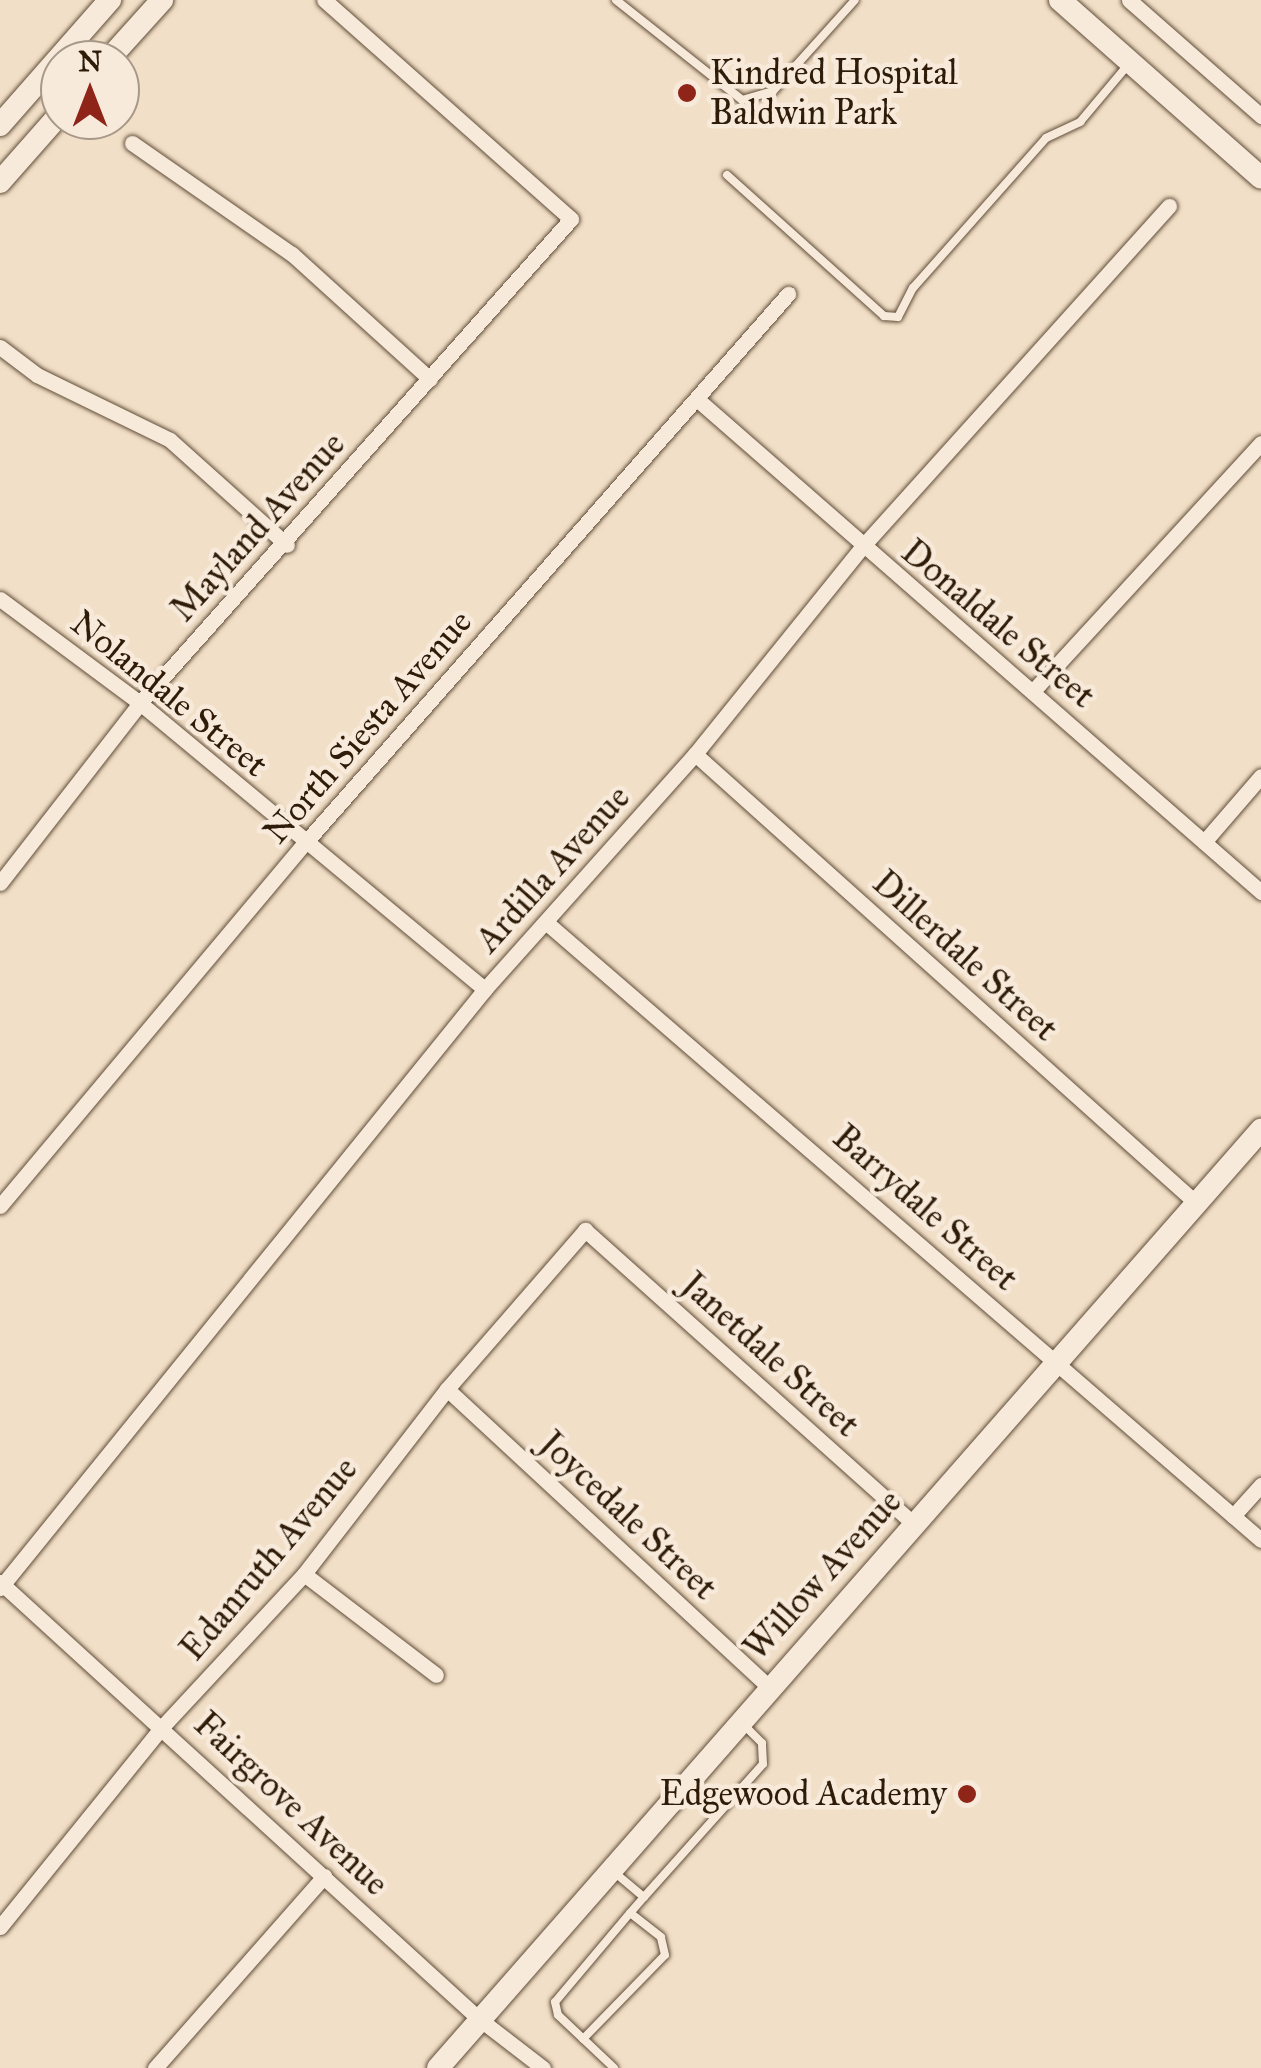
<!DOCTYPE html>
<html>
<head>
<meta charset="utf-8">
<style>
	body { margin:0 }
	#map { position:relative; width:1261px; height:2068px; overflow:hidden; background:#f2dfc7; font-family:"IM FELL Great Primer",serif }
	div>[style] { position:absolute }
	.roads { filter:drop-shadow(0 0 2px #604d38) drop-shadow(0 0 2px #604d38) }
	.lane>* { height:8px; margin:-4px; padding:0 4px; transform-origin:4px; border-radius:4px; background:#f7eadb }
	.street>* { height:15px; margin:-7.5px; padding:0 7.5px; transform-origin:7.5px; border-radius:7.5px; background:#f7eadb }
	.secondary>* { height:22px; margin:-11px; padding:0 11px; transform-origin:11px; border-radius:11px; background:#f7eadb }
	.dots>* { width:28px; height:28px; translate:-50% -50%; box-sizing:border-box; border:5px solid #f7eadb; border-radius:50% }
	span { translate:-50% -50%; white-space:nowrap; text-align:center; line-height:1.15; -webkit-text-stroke:9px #f7eadb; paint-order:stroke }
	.poi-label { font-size:35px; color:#2f1c08 }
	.left { translate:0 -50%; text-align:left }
	.right { translate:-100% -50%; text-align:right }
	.street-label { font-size:35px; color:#2f1c08 }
	.north { position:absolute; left:40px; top:40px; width:100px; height:100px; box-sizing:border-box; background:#f7eadb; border:2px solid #a79887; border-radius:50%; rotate:0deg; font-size:28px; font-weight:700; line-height:40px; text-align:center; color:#2f1c08 }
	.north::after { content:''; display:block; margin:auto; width:35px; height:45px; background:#8f2418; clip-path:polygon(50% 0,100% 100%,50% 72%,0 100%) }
</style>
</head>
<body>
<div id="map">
	<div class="roads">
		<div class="lane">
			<i style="left:616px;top:0;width:161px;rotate:38.4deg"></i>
			<i style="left:742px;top:100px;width:32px;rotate:-16deg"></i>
			<i style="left:773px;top:91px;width:122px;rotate:-48deg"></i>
			<i style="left:727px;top:175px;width:211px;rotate:41.9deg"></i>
			<i style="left:884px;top:316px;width:14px;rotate:4deg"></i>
			<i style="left:898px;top:317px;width:33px;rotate:-63deg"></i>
			<i style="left:913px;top:288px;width:200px;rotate:-48.4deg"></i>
			<i style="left:1046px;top:138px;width:38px;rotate:-25deg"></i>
			<i style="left:1080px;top:122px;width:73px;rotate:-50deg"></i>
			<i style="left:614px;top:1872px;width:39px;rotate:40deg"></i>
			<i style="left:644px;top:1897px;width:21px;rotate:131deg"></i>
			<i style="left:644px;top:1897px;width:178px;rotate:-48.2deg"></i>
			<i style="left:763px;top:1764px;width:21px;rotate:-93deg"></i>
			<i style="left:762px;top:1743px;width:25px;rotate:-135deg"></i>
			<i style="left:583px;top:2039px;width:117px;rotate:-45.7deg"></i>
			<i style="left:665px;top:1955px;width:18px;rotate:-103deg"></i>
			<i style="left:661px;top:1937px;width:39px;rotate:-142deg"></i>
			<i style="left:630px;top:1913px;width:116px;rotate:130.1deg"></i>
			<i style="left:555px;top:2002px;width:13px;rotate:77deg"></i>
			<i style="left:558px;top:2015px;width:77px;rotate:43.4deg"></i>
		</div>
		<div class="street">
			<i style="left:1129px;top:0;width:176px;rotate:41.3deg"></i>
			<i style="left:132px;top:143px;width:195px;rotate:34.8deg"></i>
			<i style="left:292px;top:254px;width:186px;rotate:42.2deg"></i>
			<i style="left:0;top:347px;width:46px;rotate:37.1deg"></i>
			<i style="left:37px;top:375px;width:148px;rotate:26deg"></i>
			<i style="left:170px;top:440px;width:157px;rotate:41.9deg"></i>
			<i style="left:698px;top:400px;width:748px;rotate:41.15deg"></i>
			<i style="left:0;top:599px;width:174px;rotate:36.6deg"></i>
			<i style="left:140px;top:703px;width:448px;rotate:39.7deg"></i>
			<i style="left:1033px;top:691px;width:337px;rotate:-47.4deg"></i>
			<i style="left:695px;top:754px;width:671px;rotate:41.86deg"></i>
			<i style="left:1204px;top:842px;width:87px;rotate:-49.2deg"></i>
			<i style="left:0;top:883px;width:228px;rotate:-52.1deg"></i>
			<i style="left:140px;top:703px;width:648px;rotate:-48.32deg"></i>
			<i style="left:571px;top:219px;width:330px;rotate:-138.4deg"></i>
			<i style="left:548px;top:924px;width:942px;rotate:40.83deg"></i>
			<i style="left:0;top:1206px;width:473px;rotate:-50deg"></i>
			<i style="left:304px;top:844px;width:733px;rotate:-48.65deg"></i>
			<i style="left:447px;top:1389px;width:439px;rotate:42.8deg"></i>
			<i style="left:1233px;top:1516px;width:42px;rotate:-47.9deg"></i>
			<i style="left:304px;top:1574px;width:166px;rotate:37.4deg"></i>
			<i style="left:0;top:1582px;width:647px;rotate:42.37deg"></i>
			<i style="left:478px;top:2018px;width:82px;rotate:37.6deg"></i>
			<i style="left:0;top:1588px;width:771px;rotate:-51deg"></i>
			<i style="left:485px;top:989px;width:315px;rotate:-48.2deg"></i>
			<i style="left:695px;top:754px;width:266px;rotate:-51.1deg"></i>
			<i style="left:862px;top:547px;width:459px;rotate:-48deg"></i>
			<i style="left:0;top:1927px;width:257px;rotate:-51deg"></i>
			<i style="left:162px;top:1727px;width:209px;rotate:-47.1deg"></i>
			<i style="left:304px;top:1574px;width:234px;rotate:-52.3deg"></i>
			<i style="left:447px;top:1389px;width:211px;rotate:-49deg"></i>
			<i style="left:585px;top:1230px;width:443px;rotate:41.8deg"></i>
			<i style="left:155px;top:2068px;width:256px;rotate:-48.6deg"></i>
		</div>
		<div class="secondary">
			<i style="left:1060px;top:0;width:268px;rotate:41.5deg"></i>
			<i style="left:108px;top:60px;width:81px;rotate:-48deg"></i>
			<i style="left:0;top:125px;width:167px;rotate:-48.7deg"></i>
			<i style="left:0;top:182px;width:91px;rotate:-48.6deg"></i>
			<i style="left:438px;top:2068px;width:1248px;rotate:-48.74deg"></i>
		</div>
	</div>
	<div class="dots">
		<i style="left:687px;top:93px;background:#8f2418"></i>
		<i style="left:967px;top:1794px;background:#8f2418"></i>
	</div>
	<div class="poi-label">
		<span class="left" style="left:710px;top:93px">Kindred Hospital<br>Baldwin Park</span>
		<span class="right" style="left:947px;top:1794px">Edgewood Academy</span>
	</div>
	<div class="street-label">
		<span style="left:258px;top:527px;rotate:-48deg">Mayland Avenue</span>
		<span style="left:998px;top:624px;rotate:40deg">Donaldale Street</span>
		<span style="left:169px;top:694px;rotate:39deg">Nolandale Street</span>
		<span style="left:368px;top:727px;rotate:-49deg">North Siesta Avenue</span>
		<span style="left:553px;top:869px;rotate:-48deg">Ardilla Avenue</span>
		<span style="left:965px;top:956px;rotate:42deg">Dillerdale Street</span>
		<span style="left:925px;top:1208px;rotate:41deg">Barrydale Street</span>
		<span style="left:770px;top:1355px;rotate:42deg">Janetdale Street</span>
		<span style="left:628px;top:1516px;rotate:43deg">Joycedale Street</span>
		<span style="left:269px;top:1559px;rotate:-50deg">Edanruth Avenue</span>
		<span style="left:823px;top:1575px;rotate:-48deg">Willow Avenue</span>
		<span style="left:291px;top:1804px;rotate:43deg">Fairgrove Avenue</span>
	</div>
	<div class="north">N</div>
</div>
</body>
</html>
